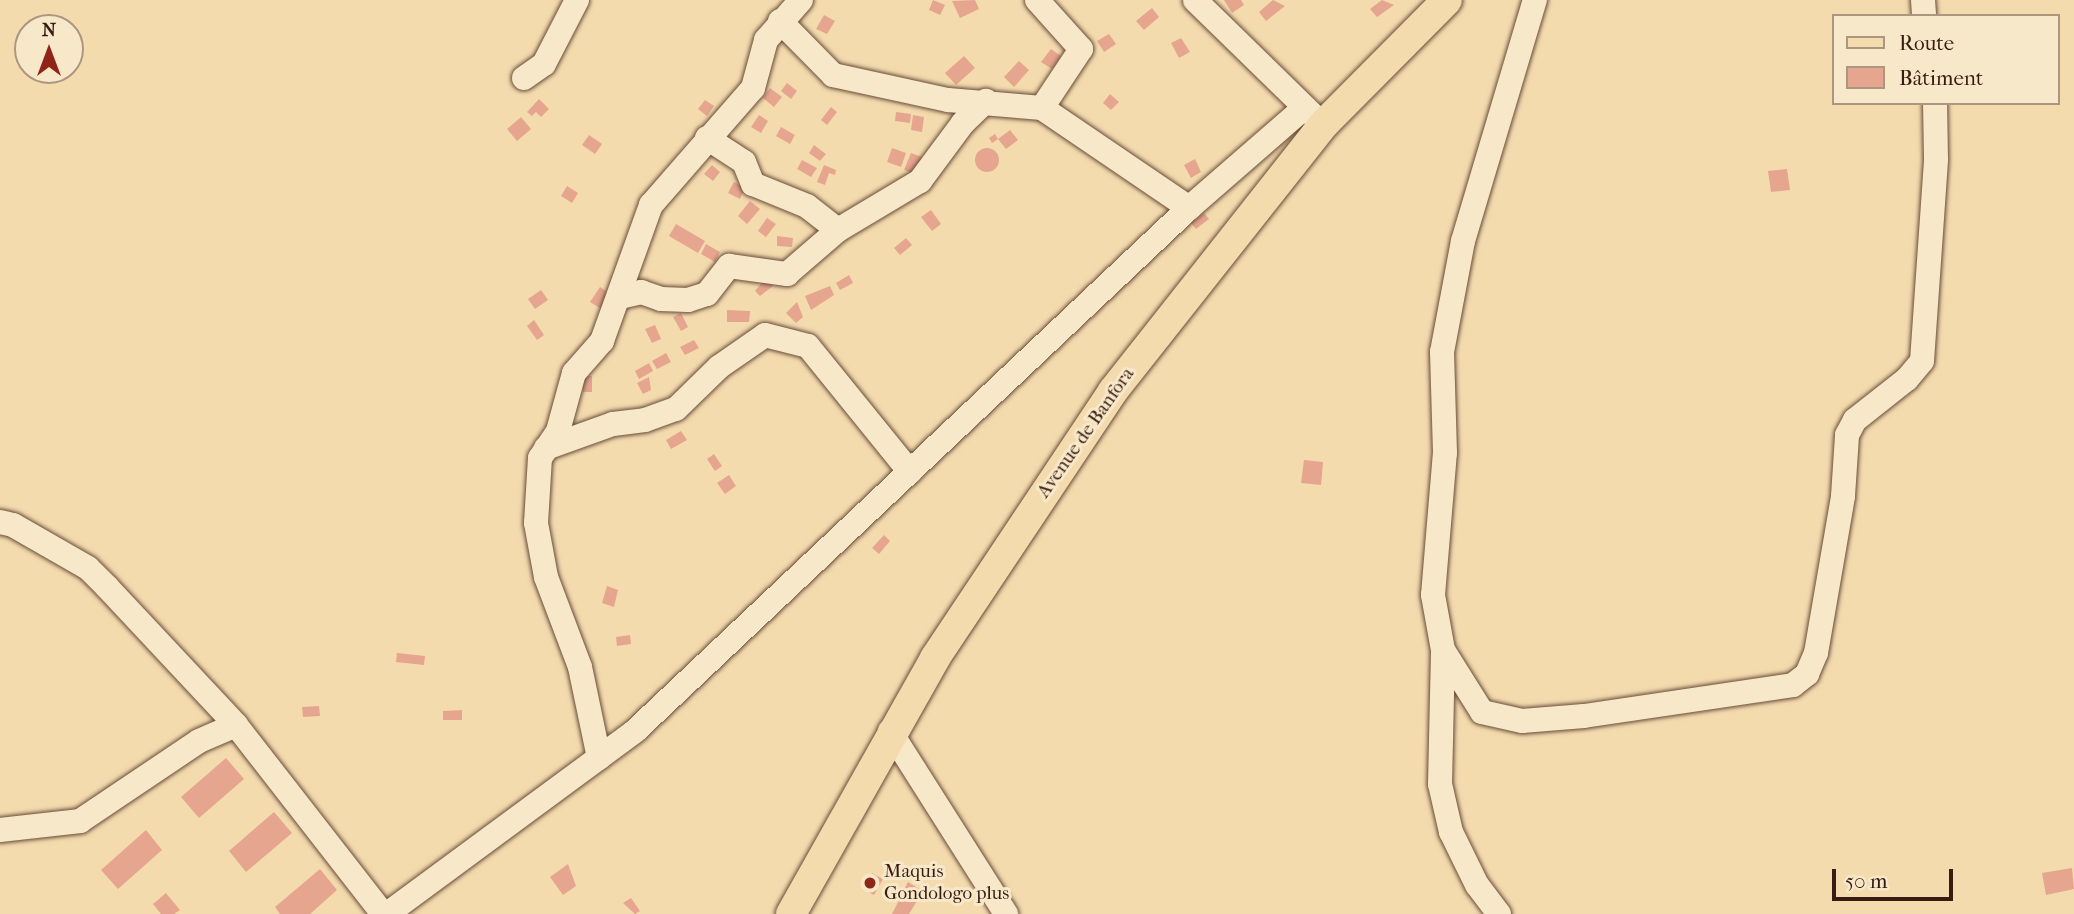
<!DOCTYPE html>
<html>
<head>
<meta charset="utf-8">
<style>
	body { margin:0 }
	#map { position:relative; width:2074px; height:914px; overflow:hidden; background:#f4dbae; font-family:"IM FELL French Canon",serif }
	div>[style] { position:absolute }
	.building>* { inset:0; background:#e6a58e }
	.round { border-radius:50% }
	.roads { filter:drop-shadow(0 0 2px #684c38) drop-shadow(0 0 2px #684c38) }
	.minor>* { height:24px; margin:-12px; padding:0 12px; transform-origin:12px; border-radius:12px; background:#f8e8ca }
	.major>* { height:30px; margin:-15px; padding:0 15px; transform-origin:15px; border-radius:15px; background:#f4dbae }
	.dots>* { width:19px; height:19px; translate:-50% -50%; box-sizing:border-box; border:4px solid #f8e8ca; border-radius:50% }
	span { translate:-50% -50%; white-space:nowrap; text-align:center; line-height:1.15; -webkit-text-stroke:6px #f8e8ca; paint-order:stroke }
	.street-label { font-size:19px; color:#391c11 }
	.poi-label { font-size:19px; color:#391c11 }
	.left { translate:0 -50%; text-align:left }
	.legend { position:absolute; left:1832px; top:14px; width:228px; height:91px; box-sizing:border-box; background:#f8e8ca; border:2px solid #ac9680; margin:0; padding:9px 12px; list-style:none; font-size:21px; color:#391c11 }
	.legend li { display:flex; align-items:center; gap:14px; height:35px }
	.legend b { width:35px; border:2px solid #ac9680 }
	.north { position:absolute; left:14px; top:14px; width:70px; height:70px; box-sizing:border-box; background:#f8e8ca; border:2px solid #ac9680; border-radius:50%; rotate:0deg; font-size:19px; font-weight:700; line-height:28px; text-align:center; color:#391c11 }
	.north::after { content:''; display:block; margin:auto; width:24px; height:32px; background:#8f2418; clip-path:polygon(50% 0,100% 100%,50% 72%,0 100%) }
	.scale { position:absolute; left:1832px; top:869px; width:121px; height:32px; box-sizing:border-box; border:4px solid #391c11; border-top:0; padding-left:9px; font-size:21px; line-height:24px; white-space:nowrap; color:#391c11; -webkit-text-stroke:5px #f8e8ca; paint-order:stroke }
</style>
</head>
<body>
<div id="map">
	<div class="building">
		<i style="clip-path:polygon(933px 0,945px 5px,940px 15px,929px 10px)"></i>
		<i style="clip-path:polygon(975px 0,979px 9px,960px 18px,952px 1px)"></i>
		<i style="clip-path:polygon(1224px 0,1241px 0,1244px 5px,1232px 13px)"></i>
		<i style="clip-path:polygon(1273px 0,1285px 6px,1266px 21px,1259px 12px)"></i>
		<i style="clip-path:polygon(1382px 0,1394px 5px,1377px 17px,1370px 9px)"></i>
		<i style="clip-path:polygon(1152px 8px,1159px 17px,1144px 30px,1136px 21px)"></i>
		<i style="clip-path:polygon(824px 15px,835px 21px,827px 34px,816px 29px)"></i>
		<i style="clip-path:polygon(1109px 34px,1116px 44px,1104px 52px,1097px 41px)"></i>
		<i style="clip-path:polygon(1181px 38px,1190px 52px,1179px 58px,1171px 43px)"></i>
		<i style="clip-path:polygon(1051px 49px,1061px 56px,1052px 69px,1041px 62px)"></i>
		<i style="clip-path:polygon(964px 56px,975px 68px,956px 85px,945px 73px)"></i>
		<i style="clip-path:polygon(1019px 61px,1029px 70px,1014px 87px,1004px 77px)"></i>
		<i style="clip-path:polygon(787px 83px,797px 91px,791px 99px,781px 91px)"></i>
		<i style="clip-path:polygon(770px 88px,782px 97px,774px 107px,763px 98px)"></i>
		<i style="clip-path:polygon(1110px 94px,1119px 102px,1111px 110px,1103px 103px)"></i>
		<i style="clip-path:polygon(539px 99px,549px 109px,541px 117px,536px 112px,532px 116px,527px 112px)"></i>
		<i style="clip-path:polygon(705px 100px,714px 106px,707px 116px,698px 109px)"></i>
		<i style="clip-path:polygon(831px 107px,837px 112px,827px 125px,821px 120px)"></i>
		<i style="clip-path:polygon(896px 112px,911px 114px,910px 123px,895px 121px)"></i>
		<i style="clip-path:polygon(759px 115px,768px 121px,761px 133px,751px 127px)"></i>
		<i style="clip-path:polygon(913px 115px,924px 117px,922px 132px,911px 130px)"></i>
		<i style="clip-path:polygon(521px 117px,531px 129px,517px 141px,507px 129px)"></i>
		<i style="clip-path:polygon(781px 127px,795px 135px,790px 144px,776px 136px)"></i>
		<i style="clip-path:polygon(1010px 130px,1018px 140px,1006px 149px,998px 139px,992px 143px,989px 138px,995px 134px,998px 139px)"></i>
		<i style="clip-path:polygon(589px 135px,602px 144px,595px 154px,582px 145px)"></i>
		<i style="clip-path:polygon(814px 145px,826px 154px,820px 161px,809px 153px)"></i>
		<i class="round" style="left:975px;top:148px;width:24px;height:24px"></i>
		<i style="clip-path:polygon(892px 148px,906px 153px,901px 167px,887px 162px)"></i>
		<i style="clip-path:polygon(911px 153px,927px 159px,920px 176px,904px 170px)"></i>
		<i style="clip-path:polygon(1195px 159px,1201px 172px,1191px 178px,1184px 165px)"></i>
		<i style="clip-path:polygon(802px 160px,817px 168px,811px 177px,797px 169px)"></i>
		<i style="clip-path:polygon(712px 165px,720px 172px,713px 181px,704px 174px)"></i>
		<i style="clip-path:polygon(824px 165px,836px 170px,835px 175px,829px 173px,825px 185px,817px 182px)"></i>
		<i style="clip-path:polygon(1787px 169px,1790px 190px,1771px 192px,1768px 171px)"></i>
		<i style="clip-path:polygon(734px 182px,745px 188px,740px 199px,728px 193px)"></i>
		<i style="clip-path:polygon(567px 186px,578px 193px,572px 203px,561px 196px)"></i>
		<i style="clip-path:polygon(750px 201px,760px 209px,747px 224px,738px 216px)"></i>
		<i style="clip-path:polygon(931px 210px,941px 224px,932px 231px,921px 217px)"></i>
		<i style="clip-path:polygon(1204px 213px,1209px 219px,1196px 229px,1191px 223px)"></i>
		<i style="clip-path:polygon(767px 218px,776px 224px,766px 237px,758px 231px)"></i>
		<i style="clip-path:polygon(676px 224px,705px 241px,698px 253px,669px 236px)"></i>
		<i style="clip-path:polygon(777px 236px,793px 238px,792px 247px,777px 246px)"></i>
		<i style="clip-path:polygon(906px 238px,912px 245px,900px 255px,894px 248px)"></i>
		<i style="clip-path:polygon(706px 244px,720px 252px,715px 262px,701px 254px)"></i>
		<i style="clip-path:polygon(849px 275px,853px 283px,840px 290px,836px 283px)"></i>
		<i style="clip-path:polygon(765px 279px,773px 286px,760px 296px,755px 291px)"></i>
		<i style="clip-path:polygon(830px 286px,834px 295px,811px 310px,805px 296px)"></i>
		<i style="clip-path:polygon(600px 287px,612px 295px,603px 310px,590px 302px)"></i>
		<i style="clip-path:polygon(541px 290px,548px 300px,535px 309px,528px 299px)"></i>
		<i style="clip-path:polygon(797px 302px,803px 317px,796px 323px,786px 313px)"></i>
		<i style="clip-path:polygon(727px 310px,750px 311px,749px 322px,727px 322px)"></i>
		<i style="clip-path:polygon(681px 313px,688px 327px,681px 331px,673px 317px)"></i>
		<i style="clip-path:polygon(534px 320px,544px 335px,537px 340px,527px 326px)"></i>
		<i style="clip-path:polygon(655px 325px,661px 339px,652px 343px,645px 329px)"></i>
		<i style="clip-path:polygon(694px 340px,699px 348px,685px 355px,680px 347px)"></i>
		<i style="clip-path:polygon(666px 353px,671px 362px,657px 369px,652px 361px)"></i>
		<i style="clip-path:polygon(649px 363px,653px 371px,639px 379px,635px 371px)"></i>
		<i style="clip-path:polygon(583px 376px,592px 376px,592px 392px,583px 392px)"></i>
		<i style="clip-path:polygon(649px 377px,651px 390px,643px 394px,637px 383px)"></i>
		<i style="clip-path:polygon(681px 431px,687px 440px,671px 449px,666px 440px)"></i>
		<i style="clip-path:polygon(714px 454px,722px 466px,715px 471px,707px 459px)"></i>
		<i style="clip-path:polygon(1304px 460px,1323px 462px,1321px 485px,1301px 483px)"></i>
		<i style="clip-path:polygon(729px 475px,736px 486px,725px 494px,717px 483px)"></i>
		<i style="clip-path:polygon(884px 535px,890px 541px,879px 554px,872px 548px)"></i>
		<i style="clip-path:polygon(607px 586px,618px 590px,614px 607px,602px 603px)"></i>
		<i style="clip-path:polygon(630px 635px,631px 644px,617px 646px,616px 637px)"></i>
		<i style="clip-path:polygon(397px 653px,425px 656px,424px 665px,396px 662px)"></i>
		<i style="clip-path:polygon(319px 706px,320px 716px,303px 717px,302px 707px)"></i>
		<i style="clip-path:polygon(462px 710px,462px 720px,443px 720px,443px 711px)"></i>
		<i style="clip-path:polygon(226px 758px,244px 779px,199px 818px,181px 797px)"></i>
		<i style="clip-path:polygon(274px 812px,292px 833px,246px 872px,229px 851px)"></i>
		<i style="clip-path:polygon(146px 830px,162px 850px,118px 889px,101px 870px)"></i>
		<i style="clip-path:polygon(568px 864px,576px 886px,563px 895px,550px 877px)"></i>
		<i style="clip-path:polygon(2072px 868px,2074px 889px,2046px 895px,2042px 873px)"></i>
		<i style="clip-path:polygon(320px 869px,337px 890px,310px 914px,280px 914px,275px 907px)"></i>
		<i style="clip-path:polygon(872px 873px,883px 879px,874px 895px,863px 889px)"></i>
		<i style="clip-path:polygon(908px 882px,923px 891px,909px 914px,892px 914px)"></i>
		<i style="clip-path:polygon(166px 893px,180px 910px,174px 914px,161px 914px,153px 904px)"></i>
		<i style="clip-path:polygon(631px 898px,640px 911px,635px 914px,623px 903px)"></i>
	</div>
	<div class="roads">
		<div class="minor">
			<i style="left:1037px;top:0;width:66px;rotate:48.1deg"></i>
			<i style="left:1081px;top:49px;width:71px;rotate:123.5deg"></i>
			<i style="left:1195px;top:0;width:168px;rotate:44.3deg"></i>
			<i style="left:1923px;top:0;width:16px;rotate:86deg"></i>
			<i style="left:780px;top:21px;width:76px;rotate:45.5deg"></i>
			<i style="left:833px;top:75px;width:118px;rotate:12.3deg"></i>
			<i style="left:948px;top:100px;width:94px;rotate:4.9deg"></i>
			<i style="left:1042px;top:108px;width:178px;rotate:34.2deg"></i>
			<i style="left:524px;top:78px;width:24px;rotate:-35deg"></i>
			<i style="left:544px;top:64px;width:72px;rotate:-62.7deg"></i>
			<i style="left:707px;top:138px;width:44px;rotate:33deg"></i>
			<i style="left:744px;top:162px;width:24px;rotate:68deg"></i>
			<i style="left:753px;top:184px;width:58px;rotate:22.2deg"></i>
			<i style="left:807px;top:206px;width:39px;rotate:38deg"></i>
			<i style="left:838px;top:230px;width:96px;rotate:-30.9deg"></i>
			<i style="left:920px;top:181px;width:72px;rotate:-53.4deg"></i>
			<i style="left:963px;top:123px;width:32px;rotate:-44deg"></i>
			<i style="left:620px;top:297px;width:22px;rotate:-13deg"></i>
			<i style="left:641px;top:292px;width:21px;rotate:19deg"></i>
			<i style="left:661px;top:299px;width:27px;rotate:2deg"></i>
			<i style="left:688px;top:300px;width:20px;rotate:-18deg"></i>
			<i style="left:707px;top:294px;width:36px;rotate:-52deg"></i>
			<i style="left:729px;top:266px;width:59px;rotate:7.9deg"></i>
			<i style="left:787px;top:274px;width:67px;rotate:-40.8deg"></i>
			<i style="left:546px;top:448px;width:71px;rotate:-19.7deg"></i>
			<i style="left:613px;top:424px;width:32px;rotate:-7deg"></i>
			<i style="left:645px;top:420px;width:33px;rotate:-20deg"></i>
			<i style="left:676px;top:409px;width:60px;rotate:-44.3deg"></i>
			<i style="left:719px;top:367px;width:56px;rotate:-34.8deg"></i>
			<i style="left:765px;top:335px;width:44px;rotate:14.3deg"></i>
			<i style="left:808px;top:346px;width:162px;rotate:51deg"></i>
			<i style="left:0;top:522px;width:13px;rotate:13deg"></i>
			<i style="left:13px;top:525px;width:86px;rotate:29.8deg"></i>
			<i style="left:88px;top:568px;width:27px;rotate:45deg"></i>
			<i style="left:107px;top:587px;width:189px;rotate:46.9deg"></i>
			<i style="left:236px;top:725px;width:239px;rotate:52.1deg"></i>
			<i style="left:1443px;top:650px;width:73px;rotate:57.8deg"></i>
			<i style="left:1482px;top:712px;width:41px;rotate:12.7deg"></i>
			<i style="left:1522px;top:721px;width:62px;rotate:-4.6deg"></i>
			<i style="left:1584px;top:716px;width:211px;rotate:-8.4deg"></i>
			<i style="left:1793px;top:685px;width:18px;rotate:-38deg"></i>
			<i style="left:1807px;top:674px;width:23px;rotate:-67deg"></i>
			<i style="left:1816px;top:653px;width:159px;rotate:-80.2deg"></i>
			<i style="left:1843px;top:496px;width:61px;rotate:-86.2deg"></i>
			<i style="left:1847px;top:435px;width:17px;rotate:-62deg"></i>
			<i style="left:1855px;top:420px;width:66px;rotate:-38.3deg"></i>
			<i style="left:1907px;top:379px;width:23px;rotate:-50deg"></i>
			<i style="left:1922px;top:361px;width:202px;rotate:-86deg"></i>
			<i style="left:1936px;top:159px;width:56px;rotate:-91deg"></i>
			<i style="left:890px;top:731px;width:217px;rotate:57.6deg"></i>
			<i style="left:599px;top:758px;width:93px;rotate:-101.8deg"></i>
			<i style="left:580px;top:667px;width:96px;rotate:-110.7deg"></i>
			<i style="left:546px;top:577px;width:55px;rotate:-100.5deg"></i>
			<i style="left:536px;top:523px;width:65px;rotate:-86.5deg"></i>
			<i style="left:540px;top:458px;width:32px;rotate:-56deg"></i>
			<i style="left:558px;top:431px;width:60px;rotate:-74.6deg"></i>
			<i style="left:574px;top:373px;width:43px;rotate:-48.8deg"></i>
			<i style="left:602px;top:341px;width:145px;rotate:-70.2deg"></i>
			<i style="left:651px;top:205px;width:155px;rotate:-48.9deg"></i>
			<i style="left:753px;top:88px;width:50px;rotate:-74.8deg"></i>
			<i style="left:766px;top:40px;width:53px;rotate:-48.8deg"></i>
			<i style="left:0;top:830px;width:81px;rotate:-6.4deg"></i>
			<i style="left:80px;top:821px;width:143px;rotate:-33.9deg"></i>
			<i style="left:199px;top:741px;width:40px;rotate:-23.4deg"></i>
			<i style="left:387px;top:914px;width:308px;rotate:-36.4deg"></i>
			<i style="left:635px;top:731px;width:762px;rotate:-43.35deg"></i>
			<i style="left:1189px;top:208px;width:151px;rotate:-41deg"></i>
			<i style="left:1499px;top:914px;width:36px;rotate:-127deg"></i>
			<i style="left:1477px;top:885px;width:59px;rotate:-116.1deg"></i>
			<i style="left:1451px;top:832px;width:49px;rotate:-102.9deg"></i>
			<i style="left:1440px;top:784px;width:134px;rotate:-88.7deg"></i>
			<i style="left:1443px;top:650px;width:56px;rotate:-100.3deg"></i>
			<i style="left:1433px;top:595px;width:143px;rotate:-85.2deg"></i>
			<i style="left:1445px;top:453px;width:101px;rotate:-91.7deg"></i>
			<i style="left:1442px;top:352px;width:113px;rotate:-79.3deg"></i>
			<i style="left:1463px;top:241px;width:252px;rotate:-73.4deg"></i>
		</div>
		<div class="major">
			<i style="left:791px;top:914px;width:294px;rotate:-60.6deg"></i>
			<i style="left:935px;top:658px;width:321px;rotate:-56.3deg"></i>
			<i style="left:1113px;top:391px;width:342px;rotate:-51.7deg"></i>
			<i style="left:1325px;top:123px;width:173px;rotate:-45.2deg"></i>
		</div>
	</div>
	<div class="dots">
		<i style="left:870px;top:883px;background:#8f2418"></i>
	</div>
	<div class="street-label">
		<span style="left:1086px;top:433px;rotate:-55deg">Avenue de Banfora</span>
	</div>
	<div class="poi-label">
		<span class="left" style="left:884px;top:883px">Maquis<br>Gondologo plus</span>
	</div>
	<ul class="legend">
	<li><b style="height:9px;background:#f4dbae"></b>Route</li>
	<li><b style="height:19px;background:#e6a58e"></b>Bâtiment</li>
	</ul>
	<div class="north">N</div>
	<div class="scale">50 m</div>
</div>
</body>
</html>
